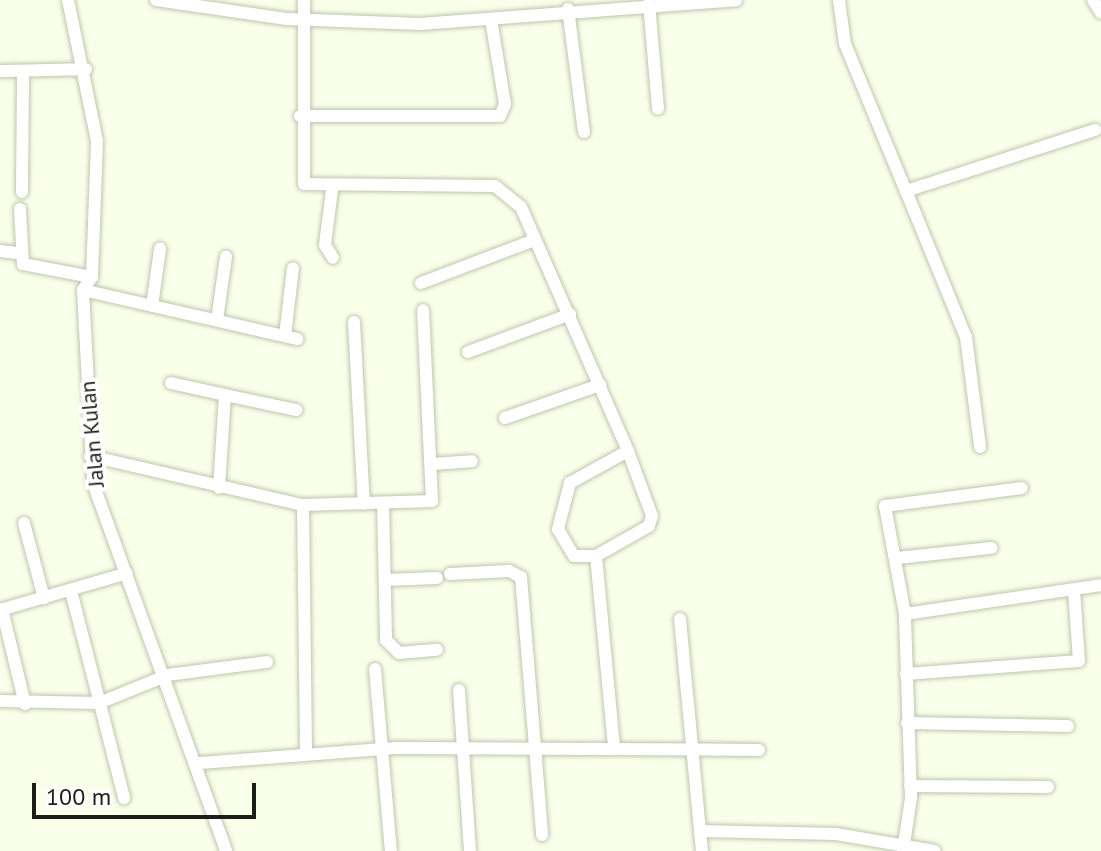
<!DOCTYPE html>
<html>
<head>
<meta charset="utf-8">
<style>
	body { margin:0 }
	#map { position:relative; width:1101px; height:851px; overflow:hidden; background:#f9ffe9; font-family:"PT Sans",sans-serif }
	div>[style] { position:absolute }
	.roads { filter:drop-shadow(0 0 2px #c0c5b1) drop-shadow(0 0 2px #c0c5b1) }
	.minor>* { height:12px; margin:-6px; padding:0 6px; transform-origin:6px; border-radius:6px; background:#fff }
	span { translate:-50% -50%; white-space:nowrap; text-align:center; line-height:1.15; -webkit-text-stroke:8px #fff; paint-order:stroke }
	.street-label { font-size:22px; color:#1c1e16 }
	.scale { position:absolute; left:32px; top:783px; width:224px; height:36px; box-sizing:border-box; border:4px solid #1c1e16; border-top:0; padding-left:10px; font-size:24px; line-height:28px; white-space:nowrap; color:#1c1e16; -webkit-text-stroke:6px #fff; paint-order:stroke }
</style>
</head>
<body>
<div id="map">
	<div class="roads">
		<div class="minor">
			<i style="left:68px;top:0;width:144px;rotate:78.4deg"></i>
			<i style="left:97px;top:141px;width:136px;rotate:92.1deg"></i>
			<i style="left:92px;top:277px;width:16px;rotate:125deg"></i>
			<i style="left:83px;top:290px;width:193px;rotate:87deg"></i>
			<i style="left:93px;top:483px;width:391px;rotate:70.1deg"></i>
			<i style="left:156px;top:0;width:132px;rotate:8.3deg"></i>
			<i style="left:287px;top:19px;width:133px;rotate:2.2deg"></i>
			<i style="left:420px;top:24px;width:317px;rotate:-4.3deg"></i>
			<i style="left:304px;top:0;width:184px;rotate:90deg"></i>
			<i style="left:304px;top:184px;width:191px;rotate:0.6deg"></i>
			<i style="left:495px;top:186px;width:33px;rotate:39deg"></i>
			<i style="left:521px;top:207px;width:266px;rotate:66.3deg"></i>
			<i style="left:628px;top:451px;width:69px;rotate:69.7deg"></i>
			<i style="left:652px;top:516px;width:10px;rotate:107deg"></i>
			<i style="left:649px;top:526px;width:61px;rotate:150.5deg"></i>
			<i style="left:596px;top:556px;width:22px;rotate:180deg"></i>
			<i style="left:574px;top:556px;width:31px;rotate:-121deg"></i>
			<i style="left:558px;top:529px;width:48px;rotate:-75.4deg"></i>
			<i style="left:570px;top:483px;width:66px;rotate:-28.9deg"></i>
			<i style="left:839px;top:0;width:44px;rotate:82.2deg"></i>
			<i style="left:845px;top:44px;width:159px;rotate:67.5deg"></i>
			<i style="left:906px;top:191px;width:199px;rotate:-17.9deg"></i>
			<i style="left:1093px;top:0;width:15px;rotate:58deg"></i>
			<i style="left:649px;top:3px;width:106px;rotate:85.1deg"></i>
			<i style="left:568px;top:9px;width:124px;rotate:82.6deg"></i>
			<i style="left:0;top:71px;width:86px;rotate:-1.3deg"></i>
			<i style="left:300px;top:116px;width:200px"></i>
			<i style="left:500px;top:116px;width:13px;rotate:-67deg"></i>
			<i style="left:505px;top:104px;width:86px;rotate:-99.4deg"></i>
			<i style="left:332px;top:190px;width:55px;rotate:97.3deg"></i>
			<i style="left:325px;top:245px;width:15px;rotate:58deg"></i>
			<i style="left:906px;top:191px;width:158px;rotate:67.7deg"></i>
			<i style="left:966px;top:337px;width:111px;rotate:82.7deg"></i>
			<i style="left:22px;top:192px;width:118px;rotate:-89.5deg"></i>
			<i style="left:20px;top:209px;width:55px;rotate:86.9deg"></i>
			<i style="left:23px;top:264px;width:70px;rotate:10.7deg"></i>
			<i style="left:0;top:251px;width:17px;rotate:7deg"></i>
			<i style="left:421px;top:283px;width:121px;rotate:-20.8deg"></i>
			<i style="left:83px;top:290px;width:220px;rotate:12.9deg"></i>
			<i style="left:152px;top:306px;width:58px;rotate:-82deg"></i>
			<i style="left:217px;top:320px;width:64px;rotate:-81.9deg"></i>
			<i style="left:354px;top:322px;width:182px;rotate:86.9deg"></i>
			<i style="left:285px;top:336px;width:68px;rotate:-83.3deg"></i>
			<i style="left:468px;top:352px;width:109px;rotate:-20.4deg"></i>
			<i style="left:171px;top:383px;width:55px;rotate:12.5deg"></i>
			<i style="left:225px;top:395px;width:93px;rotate:93.7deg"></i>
			<i style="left:225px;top:395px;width:73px;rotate:11.9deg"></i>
			<i style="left:505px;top:418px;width:101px;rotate:-19.2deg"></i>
			<i style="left:90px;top:456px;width:219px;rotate:13deg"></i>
			<i style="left:303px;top:505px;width:249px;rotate:89.3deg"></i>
			<i style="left:433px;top:464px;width:39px;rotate:-4deg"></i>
			<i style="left:383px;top:504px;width:136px;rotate:88.7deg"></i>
			<i style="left:386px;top:640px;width:18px;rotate:45deg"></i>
			<i style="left:399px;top:653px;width:38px;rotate:-5deg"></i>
			<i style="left:303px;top:505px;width:129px;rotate:-1.8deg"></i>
			<i style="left:432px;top:501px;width:191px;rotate:-92.7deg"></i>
			<i style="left:24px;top:523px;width:78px;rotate:75.1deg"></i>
			<i style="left:596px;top:556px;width:192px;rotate:84.6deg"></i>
			<i style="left:897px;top:558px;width:95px;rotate:-6.1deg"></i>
			<i style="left:450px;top:574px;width:59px;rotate:-2.9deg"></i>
			<i style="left:509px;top:571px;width:13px;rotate:27deg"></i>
			<i style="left:521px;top:577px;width:259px;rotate:85.3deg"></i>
			<i style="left:385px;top:580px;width:52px;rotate:-2.2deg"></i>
			<i style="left:71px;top:591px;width:214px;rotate:75.6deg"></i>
			<i style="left:2px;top:609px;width:98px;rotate:76.4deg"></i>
			<i style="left:0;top:610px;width:132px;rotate:-16.2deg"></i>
			<i style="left:905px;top:614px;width:198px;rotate:-8.4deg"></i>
			<i style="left:680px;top:619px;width:233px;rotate:84.6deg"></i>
			<i style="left:375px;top:669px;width:183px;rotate:85deg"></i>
			<i style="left:906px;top:674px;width:173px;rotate:-4.3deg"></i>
			<i style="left:1079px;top:661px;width:71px;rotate:-94deg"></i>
			<i style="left:459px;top:690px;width:161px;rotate:86.1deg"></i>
			<i style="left:0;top:701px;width:99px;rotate:1.2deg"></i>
			<i style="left:99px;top:703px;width:74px;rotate:-22.1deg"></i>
			<i style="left:168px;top:675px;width:100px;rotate:-7.5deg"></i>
			<i style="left:907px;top:723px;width:161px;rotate:1.1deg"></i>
			<i style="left:200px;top:763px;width:196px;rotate:-4.4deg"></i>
			<i style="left:395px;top:748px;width:364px;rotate:0.3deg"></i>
			<i style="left:910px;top:786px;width:138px;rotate:0.4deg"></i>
			<i style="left:700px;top:831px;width:136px;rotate:1.3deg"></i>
			<i style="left:836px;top:834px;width:100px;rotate:9.7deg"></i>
			<i style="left:903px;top:851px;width:54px;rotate:-81.4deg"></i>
			<i style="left:911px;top:798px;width:184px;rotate:-91.9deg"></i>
			<i style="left:905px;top:614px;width:110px;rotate:-100.5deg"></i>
			<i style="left:885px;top:506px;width:138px;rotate:-7.5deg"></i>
		</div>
	</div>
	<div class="street-label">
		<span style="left:92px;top:434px;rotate:-95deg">Jalan Kulan</span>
	</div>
	<div class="scale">100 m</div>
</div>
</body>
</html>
